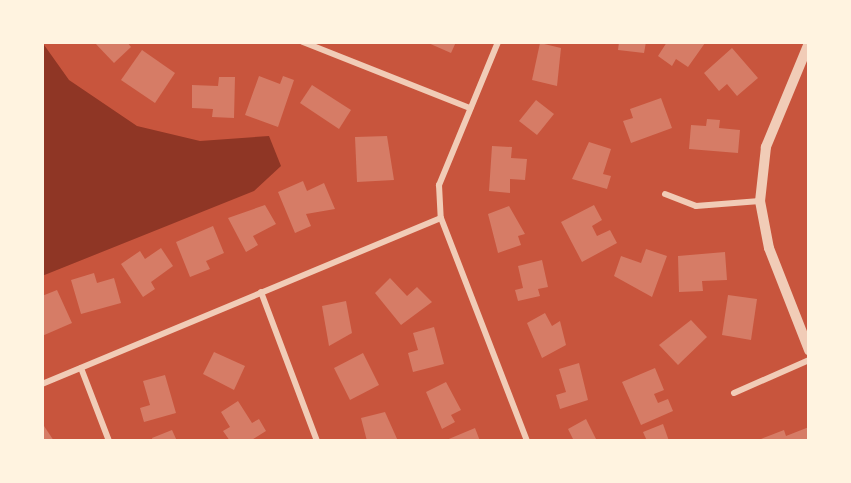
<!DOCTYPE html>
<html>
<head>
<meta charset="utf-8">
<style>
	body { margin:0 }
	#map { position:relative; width:851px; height:483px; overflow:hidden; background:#c8553d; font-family:Merriweather,serif }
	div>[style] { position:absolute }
	.water>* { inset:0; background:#8f3625 }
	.building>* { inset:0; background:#d67c66 }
	.minor>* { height:6px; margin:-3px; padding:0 3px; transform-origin:3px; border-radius:3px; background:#f1ccb7 }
	.tertiary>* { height:10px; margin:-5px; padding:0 5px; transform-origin:5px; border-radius:5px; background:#f1ccb7 }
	span { translate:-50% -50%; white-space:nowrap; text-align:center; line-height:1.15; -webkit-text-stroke:4.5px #fff3e0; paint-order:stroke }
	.frame { position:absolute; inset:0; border:44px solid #fff3e0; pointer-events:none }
</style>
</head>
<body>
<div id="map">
	<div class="water">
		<i style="clip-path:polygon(42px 42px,69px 80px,137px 126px,200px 141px,269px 136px,281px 166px,254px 191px,42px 276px)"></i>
	</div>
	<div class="building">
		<i style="clip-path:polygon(94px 42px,127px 42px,131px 47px,114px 63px)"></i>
		<i style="clip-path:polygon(426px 42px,456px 42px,451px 53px)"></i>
		<i style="clip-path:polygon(619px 42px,646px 42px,644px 53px,618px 50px)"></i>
		<i style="clip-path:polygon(667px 42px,703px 42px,705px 43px,688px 67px,676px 59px,672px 66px,658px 56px)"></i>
		<i style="clip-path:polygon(540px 43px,561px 48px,557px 86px,532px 80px)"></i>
		<i style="clip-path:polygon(732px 48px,758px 78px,737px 96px,727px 84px,719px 91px,704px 73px)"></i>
		<i style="clip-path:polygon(142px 50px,175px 73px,155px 103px,121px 80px)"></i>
		<i style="clip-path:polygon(259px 76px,280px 84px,283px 76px,294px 80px,278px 127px,245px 115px)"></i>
		<i style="clip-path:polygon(219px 77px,235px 77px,234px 118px,212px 117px,213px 109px,192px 108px,192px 85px,218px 86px)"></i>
		<i style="clip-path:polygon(312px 85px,351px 110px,339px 129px,300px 103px)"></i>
		<i style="clip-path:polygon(661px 98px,672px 128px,631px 143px,623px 121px,633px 118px,630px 109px)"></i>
		<i style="clip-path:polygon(536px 100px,554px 114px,537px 135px,519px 121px)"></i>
		<i style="clip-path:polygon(707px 119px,720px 120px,719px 128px,740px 130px,738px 153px,689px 149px,691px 125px,706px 126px)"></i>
		<i style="clip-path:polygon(387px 136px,394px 180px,357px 182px,355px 137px)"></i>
		<i style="clip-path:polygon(589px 142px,611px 149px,603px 174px,611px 176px,607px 189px,572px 179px)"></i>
		<i style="clip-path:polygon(492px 146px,512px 147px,511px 158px,527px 159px,525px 180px,510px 179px,510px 193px,489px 191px)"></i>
		<i style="clip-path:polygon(303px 181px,307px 191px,324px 183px,335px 209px,306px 214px,311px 226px,295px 233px,278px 192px)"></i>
		<i style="clip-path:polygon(265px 205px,276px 224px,253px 236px,258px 245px,246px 252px,228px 218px)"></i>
		<i style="clip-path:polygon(594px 205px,602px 220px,592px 226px,597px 236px,610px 230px,617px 243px,582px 262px,561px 222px)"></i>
		<i style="clip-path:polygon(509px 206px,525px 234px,518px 236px,521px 245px,498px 253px,488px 214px)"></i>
		<i style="clip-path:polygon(213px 226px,224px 253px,206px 261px,210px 269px,190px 277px,176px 242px)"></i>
		<i style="clip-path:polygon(161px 248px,173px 266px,151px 282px,155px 289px,143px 297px,121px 264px,140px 251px,145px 259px)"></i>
		<i style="clip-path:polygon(646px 249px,667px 256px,652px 297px,614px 276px,621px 256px,641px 263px)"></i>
		<i style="clip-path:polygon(725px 252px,727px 280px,702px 281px,703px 291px,679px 292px,678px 256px)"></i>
		<i style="clip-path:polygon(542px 260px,548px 287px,538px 289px,540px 296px,518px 301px,515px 290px,523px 288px,518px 266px)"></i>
		<i style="clip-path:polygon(94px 273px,97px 283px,114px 278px,121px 303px,81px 314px,71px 280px)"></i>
		<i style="clip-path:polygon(390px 278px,407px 296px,417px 287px,432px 302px,401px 325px,375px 293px)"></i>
		<i style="clip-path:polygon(57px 290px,72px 323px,42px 336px,42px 296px)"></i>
		<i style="clip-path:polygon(728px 295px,757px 299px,751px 340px,722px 335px)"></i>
		<i style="clip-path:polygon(346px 301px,352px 333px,329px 346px,322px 306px)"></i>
		<i style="clip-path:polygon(545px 313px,552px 326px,560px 321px,566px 345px,542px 358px,527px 323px)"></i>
		<i style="clip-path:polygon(691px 320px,707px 337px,678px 365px,659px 345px)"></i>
		<i style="clip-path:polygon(434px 327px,444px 364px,413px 372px,408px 353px,418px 350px,413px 333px)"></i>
		<i style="clip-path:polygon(214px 352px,245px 366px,234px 390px,203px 374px)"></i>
		<i style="clip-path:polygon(363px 353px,379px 385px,350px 400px,334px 368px)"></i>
		<i style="clip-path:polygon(579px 363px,588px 400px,560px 409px,556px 395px,566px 392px,559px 369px)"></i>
		<i style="clip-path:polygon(655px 368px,664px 390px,654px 394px,658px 403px,668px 399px,673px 411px,641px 425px,622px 382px)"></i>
		<i style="clip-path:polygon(165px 375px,176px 413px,144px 422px,140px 408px,150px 405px,143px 381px)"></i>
		<i style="clip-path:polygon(446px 382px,461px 410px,451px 415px,455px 422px,442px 429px,426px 392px)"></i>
		<i style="clip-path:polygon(238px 401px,252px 423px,259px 419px,266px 431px,250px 441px,230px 441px,223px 431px,230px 427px,221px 412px)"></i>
		<i style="clip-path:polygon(385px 412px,398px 441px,367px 441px,361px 418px)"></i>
		<i style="clip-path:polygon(586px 419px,597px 441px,574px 441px,568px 429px)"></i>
		<i style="clip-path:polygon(42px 423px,54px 441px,42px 441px)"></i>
		<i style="clip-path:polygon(663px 424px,669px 441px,647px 441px,643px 432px)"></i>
		<i style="clip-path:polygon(809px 427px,809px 441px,761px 439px,784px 430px,786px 436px)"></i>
		<i style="clip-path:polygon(475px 428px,480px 441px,444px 441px)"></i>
		<i style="clip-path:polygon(172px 430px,177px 441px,153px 441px,152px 438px)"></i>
	</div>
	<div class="minor">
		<i style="left:303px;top:42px;width:180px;rotate:21.6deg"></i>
		<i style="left:498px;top:42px;width:155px;rotate:112.4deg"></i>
		<i style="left:439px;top:185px;width:33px;rotate:87deg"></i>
		<i style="left:441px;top:218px;width:239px;rotate:68.9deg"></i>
		<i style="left:665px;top:194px;width:33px;rotate:21deg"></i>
		<i style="left:696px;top:206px;width:64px;rotate:-4.5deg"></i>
		<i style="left:261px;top:292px;width:159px;rotate:69.4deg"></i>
		<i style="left:81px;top:368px;width:78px;rotate:69deg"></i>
		<i style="left:42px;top:384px;width:432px;rotate:-22.6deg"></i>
		<i style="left:734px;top:393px;width:82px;rotate:-23.7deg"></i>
	</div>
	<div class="tertiary">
		<i style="left:809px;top:43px;width:113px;rotate:112.5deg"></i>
		<i style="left:766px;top:147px;width:54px;rotate:96.3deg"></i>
		<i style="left:760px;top:201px;width:48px;rotate:79.2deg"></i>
		<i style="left:769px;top:248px;width:110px;rotate:68.6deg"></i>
	</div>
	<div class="frame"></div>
</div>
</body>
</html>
